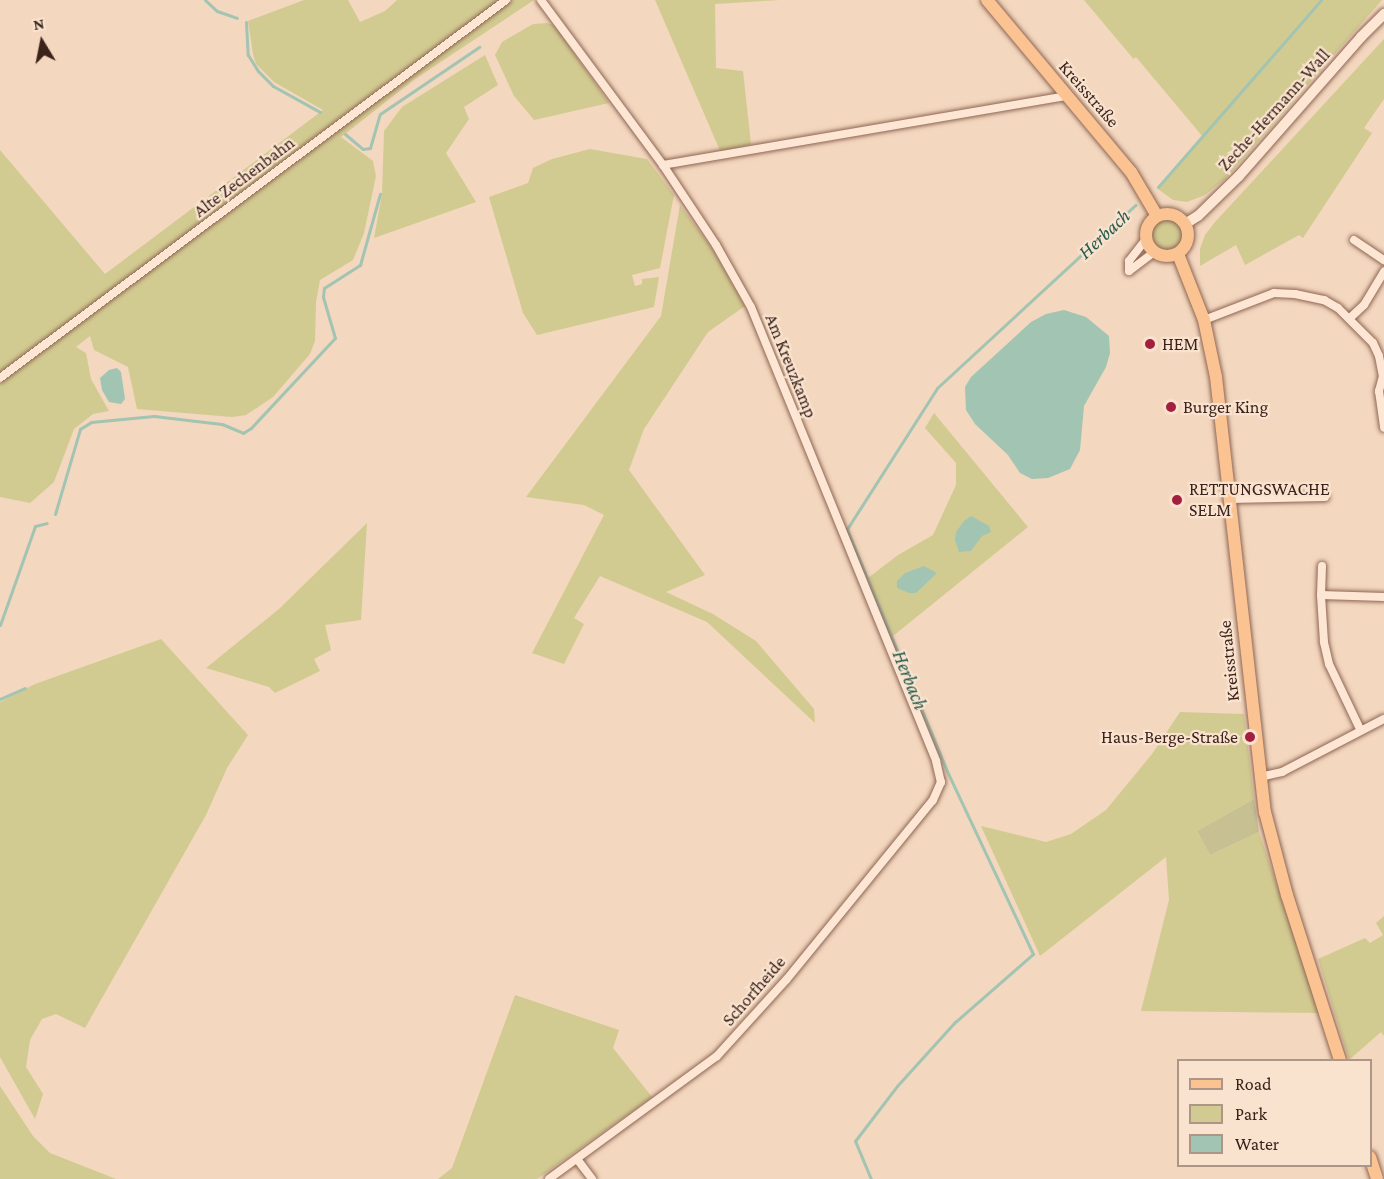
<!DOCTYPE html>
<html>
<head>
<meta charset="utf-8">
<style>
	body { margin:0 }
	#map { position:relative; width:1384px; height:1179px; overflow:hidden; background:#f3d7be; font-family:"Crimson Pro",serif }
	div>[style] { position:absolute }
	.green>* { inset:0; background:#d2cb91 }
	.round { border-radius:50% }
	.cemetery>* { inset:0; background:#c6c092 }
	.water>* { inset:0; background:#a2c4b2 }
	.stream>* { height:3px; margin:-1.5px; padding:0 1.5px; transform-origin:1.5px; border-radius:1.5px; background:#a2c4b2 }
	.roads { filter:drop-shadow(0 0 2px #8e6655) drop-shadow(0 0 2px #8e6655) }
	.street>* { height:8px; margin:-4px; padding:0 4px; transform-origin:4px; border-radius:4px; background:#fde6d3 }
	.secondary>* { height:10px; margin:-5px; padding:0 5px; transform-origin:5px; border-radius:5px; background:#fde6d3 }
	.primary>* { height:12px; margin:-6px; padding:0 6px; transform-origin:6px; border-radius:6px; background:#fbc292 }
	.primary>.ring { margin:-6px; padding:0; box-sizing:content-box; background:none; border:12px solid #fbc292; border-radius:50% }
	.dots>* { width:16px; height:16px; translate:-50% -50%; box-sizing:border-box; border:3px solid #f9e3cf; border-radius:50% }
	span { translate:-50% -50%; white-space:nowrap; text-align:center; line-height:1.15; -webkit-text-stroke:4.5px #f9e3cf; paint-order:stroke }
	.street-label { font-size:18px; color:#3b231b }
	.poi-label { font-size:18px; color:#3b231b }
	.left { translate:0 -50%; text-align:left }
	.right { translate:-100% -50%; text-align:right }
	.water-label { font-size:20px; color:#295d4d; font-style:italic }
	.legend { position:absolute; left:1177px; top:1059px; width:195px; height:108px; box-sizing:border-box; background:#f9e3cf; border:2px solid #ad9687; margin:0; padding:8px 10px; list-style:none; font-size:18px; color:#3b231b }
	.legend li { display:flex; align-items:center; gap:12px; height:30px }
	.legend b { width:30px; border:2px solid #ad9687 }
	.north { position:absolute; left:12px; top:12px; width:60px; height:60px; -webkit-text-stroke:4px #f9e3cf; paint-order:stroke; rotate:350deg; font-size:16px; font-weight:700; line-height:24px; text-align:center; color:#3b231b }
	.north::after { content:''; display:block; margin:auto; width:21px; height:27px; background:#3b231b; clip-path:polygon(50% 0,100% 100%,50% 72%,0 100%) }
</style>
</head>
<body>
<div id="map">
	<div class="green">
		<i style="clip-path:polygon(304px 0,348px 0,360px 22px,385px 11px,397px 0,534px 0,415px 79px,341px 137px,373px 161px,376px 176px,364px 233px,353px 260px,320px 280px,316px 302px,315px 341px,310px 354px,273px 397px,246px 415px,232px 417px,137px 409px,128px 367px,94px 350px,90px 336px,76px 347px,86px 353px,91px 379px,109px 411px,93px 414px,74px 429px,54px 482px,30px 503px,0 497px,0 150px,105px 274px,323px 110px,274px 82px,256px 64px,253px 54px,248px 21px)"></i>
		<i style="clip-path:polygon(655px 0,780px 0,715px 4px,716px 68px,743px 71px,751px 144px,721px 153px)"></i>
		<i style="clip-path:polygon(1084px 0,1382px 0,1225px 179px,1205px 195px,1187px 202px,1173px 200px,1158px 189px,1203px 137px,1136px 57px,1134px 59px,1131px 56px)"></i>
		<i style="clip-path:polygon(547px 23px,554px 25px,609px 103px,534px 120px,514px 96px,495px 55px,502px 42px,533px 24px)"></i>
		<i style="clip-path:polygon(1384px 39px,1384px 99px,1364px 128px,1372px 133px,1303px 238px,1299px 235px,1245px 265px,1236px 245px,1200px 266px,1200px 249px,1205px 235px,1215px 222px)"></i>
		<i style="clip-path:polygon(485px 55px,498px 85px,464px 107px,469px 119px,446px 153px,476px 202px,374px 238px,382px 194px,384px 131px,402px 107px)"></i>
		<i style="clip-path:polygon(590px 149px,647px 159px,674px 195px,660px 268px,632px 275px,635px 286px,642px 284px,642px 279px,659px 277px,654px 307px,537px 335px,523px 313px,489px 197px,528px 183px,533px 168px,552px 159px)"></i>
		<i style="clip-path:polygon(680px 205px,711px 247px,745px 306px,708px 332px,644px 429px,629px 470px,705px 575px,666px 592px,713px 614px,756px 641px,814px 709px,815px 723px,707px 622px,600px 576px,574px 618px,584px 624px,564px 664px,532px 653px,604px 515px,584px 505px,526px 497px,661px 316px)"></i>
		<i class="round" style="left:1152px;top:218px;width:32px;height:32px"></i>
		<i style="clip-path:polygon(934px 413px,1028px 527px,893px 636px,868px 578px,898px 555px,933px 535px,956px 485px,956px 463px,925px 428px)"></i>
		<i style="clip-path:polygon(367px 523px,361px 620px,325px 625px,331px 650px,314px 659px,320px 671px,275px 693px,269px 687px,206px 668px,279px 609px)"></i>
		<i style="clip-path:polygon(161px 639px,248px 735px,227px 768px,206px 815px,85px 1028px,56px 1014px,42px 1019px,30px 1040px,26px 1067px,43px 1094px,35px 1119px,0 1057px,0 702px,35px 684px)"></i>
		<i style="clip-path:polygon(1180px 712px,1244px 714px,1254px 799px,1197px 831px,1210px 855px,1259px 832px,1320px 1013px,1141px 1011px,1169px 900px,1166px 857px,1040px 956px,981px 826px,1046px 842px,1071px 834px,1106px 810px,1152px 754px)"></i>
		<i style="clip-path:polygon(1384px 916px,1384px 1036px,1381px 1032px,1349px 1060px,1318px 959px,1365px 938px,1370px 943px,1383px 935px,1376px 923px)"></i>
		<i style="clip-path:polygon(515px 995px,619px 1030px,613px 1048px,652px 1097px,537px 1179px,438px 1179px,452px 1168px)"></i>
		<i style="clip-path:polygon(0 1086px,33px 1136px,50px 1153px,116px 1179px,0 1179px)"></i>
	</div>
	<div class="cemetery">
		<i style="clip-path:polygon(1254px 799px,1259px 832px,1210px 855px,1197px 831px)"></i>
	</div>
	<div class="water">
		<i style="clip-path:polygon(1064px 310px,1086px 317px,1109px 336px,1110px 353px,1106px 367px,1084px 406px,1080px 450px,1070px 469px,1048px 478px,1032px 479px,1020px 473px,1008px 455px,975px 424px,966px 410px,965px 387px,971px 377px,1031px 322px,1046px 314px)"></i>
		<i style="clip-path:polygon(117px 368px,121px 372px,125px 399px,121px 404px,109px 402px,102px 390px,100px 378px,109px 370px)"></i>
		<i style="clip-path:polygon(971px 516px,989px 526px,991px 532px,982px 536px,971px 551px,959px 552px,955px 540px,956px 532px,964px 521px)"></i>
		<i style="clip-path:polygon(924px 566px,937px 573px,916px 593px,909px 593px,897px 588px,897px 581px,905px 573px)"></i>
	</div>
	<div class="stream">
		<i style="left:205px;top:0;width:16px;rotate:43deg"></i>
		<i style="left:217px;top:11px;width:21px;rotate:19deg"></i>
		<i style="left:246px;top:22px;width:33px;rotate:87deg"></i>
		<i style="left:248px;top:55px;width:19px;rotate:58deg"></i>
		<i style="left:258px;top:71px;width:21px;rotate:45deg"></i>
		<i style="left:273px;top:86px;width:54px;rotate:29deg"></i>
		<i style="left:345px;top:134px;width:23px;rotate:40deg"></i>
		<i style="left:363px;top:149px;width:7px;rotate:-8deg"></i>
		<i style="left:370px;top:148px;width:35px;rotate:-74deg"></i>
		<i style="left:380px;top:114px;width:120px;rotate:-34.1deg"></i>
		<i style="left:1158px;top:187px;width:248px;rotate:-48.9deg"></i>
		<i style="left:55px;top:514px;width:89px;rotate:-73.6deg"></i>
		<i style="left:80px;top:429px;width:13px;rotate:-32deg"></i>
		<i style="left:91px;top:422px;width:63px;rotate:-5.4deg"></i>
		<i style="left:154px;top:416px;width:68px;rotate:6.7deg"></i>
		<i style="left:222px;top:424px;width:23px;rotate:23deg"></i>
		<i style="left:243px;top:433px;width:9px;rotate:-32deg"></i>
		<i style="left:251px;top:428px;width:123px;rotate:-47deg"></i>
		<i style="left:335px;top:338px;width:43px;rotate:-106.3deg"></i>
		<i style="left:323px;top:297px;width:9px;rotate:-84deg"></i>
		<i style="left:324px;top:288px;width:43px;rotate:-32.6deg"></i>
		<i style="left:360px;top:265px;width:74px;rotate:-74.3deg"></i>
		<i style="left:0;top:625px;width:105px;rotate:-70.5deg"></i>
		<i style="left:35px;top:526px;width:12px;rotate:-14deg"></i>
		<i style="left:0;top:699px;width:27px;rotate:-24deg"></i>
		<i style="left:871px;top:1179px;width:41px;rotate:-112.8deg"></i>
		<i style="left:855px;top:1141px;width:69px;rotate:-52.6deg"></i>
		<i style="left:897px;top:1086px;width:85px;rotate:-47.9deg"></i>
		<i style="left:954px;top:1023px;width:105px;rotate:-41.1deg"></i>
		<i style="left:1033px;top:954px;width:202px;rotate:-115.2deg"></i>
		<i style="left:947px;top:771px;width:262px;rotate:-112.5deg"></i>
		<i style="left:847px;top:529px;width:167px;rotate:-57.4deg"></i>
		<i style="left:937px;top:388px;width:270px;rotate:-42.7deg"></i>
	</div>
	<div class="roads">
		<div class="street">
			<i style="left:541px;top:0;width:205px;rotate:53.5deg"></i>
			<i style="left:663px;top:165px;width:96px;rotate:56.5deg"></i>
			<i style="left:716px;top:245px;width:71px;rotate:60.6deg"></i>
			<i style="left:751px;top:307px;width:490px;rotate:67.8deg"></i>
			<i style="left:936px;top:761px;width:22px;rotate:77deg"></i>
			<i style="left:941px;top:782px;width:20px;rotate:114deg"></i>
			<i style="left:933px;top:800px;width:232px;rotate:129.2deg"></i>
			<i style="left:786px;top:980px;width:103px;rotate:132.2deg"></i>
			<i style="left:717px;top:1056px;width:208px;rotate:143.8deg"></i>
			<i style="left:663px;top:165px;width:409px;rotate:-9.7deg"></i>
			<i style="left:1354px;top:240px;width:36px;rotate:34deg"></i>
			<i style="left:1129px;top:271px;width:10px;rotate:-90deg"></i>
			<i style="left:1129px;top:261px;width:28px;rotate:-52deg"></i>
			<i style="left:1129px;top:271px;width:31px;rotate:-37deg"></i>
			<i style="left:1350px;top:318px;width:19px;rotate:-43deg"></i>
			<i style="left:1364px;top:305px;width:39px;rotate:-59deg"></i>
			<i style="left:1204px;top:320px;width:75px;rotate:-21.1deg"></i>
			<i style="left:1274px;top:293px;width:21px;rotate:3deg"></i>
			<i style="left:1295px;top:294px;width:30px;rotate:12deg"></i>
			<i style="left:1324px;top:300px;width:16px;rotate:30deg"></i>
			<i style="left:1338px;top:308px;width:49px;rotate:45deg"></i>
			<i style="left:1373px;top:343px;width:14px;rotate:65deg"></i>
			<i style="left:1379px;top:356px;width:20px;rotate:79deg"></i>
			<i style="left:1383px;top:376px;width:16px;rotate:105deg"></i>
			<i style="left:1379px;top:391px;width:37px;rotate:82deg"></i>
			<i style="left:0;top:378px;width:632px;rotate:-36.76deg"></i>
			<i style="left:1230px;top:499px;width:95px;rotate:-1.2deg"></i>
			<i style="left:1321px;top:595px;width:29px;rotate:-88deg"></i>
			<i style="left:1360px;top:729px;width:72px;rotate:-115.5deg"></i>
			<i style="left:1329px;top:664px;width:23px;rotate:-103deg"></i>
			<i style="left:1324px;top:642px;width:47px;rotate:-93.7deg"></i>
			<i style="left:1321px;top:595px;width:63px;rotate:1.8deg"></i>
			<i style="left:1260px;top:777px;width:23px;rotate:-13deg"></i>
			<i style="left:1282px;top:772px;width:115px;rotate:-27.5deg"></i>
			<i style="left:577px;top:1159px;width:25px;rotate:53deg"></i>
		</div>
		<div class="secondary">
			<i style="left:1185px;top:224px;width:15px;rotate:-32deg"></i>
			<i style="left:1198px;top:216px;width:57px;rotate:-44.3deg"></i>
			<i style="left:1239px;top:176px;width:185px;rotate:-48.7deg"></i>
			<i style="left:1361px;top:37px;width:33px;rotate:-45deg"></i>
		</div>
		<div class="primary">
			<i style="left:987px;top:0;width:224px;rotate:50.1deg"></i>
			<i style="left:1131px;top:172px;width:51px;rotate:59.4deg"></i>
			<i class="ring" style="left:1146px;top:214px;width:30px;height:30px"></i>
			<i style="left:1178px;top:254px;width:71px;rotate:68.5deg"></i>
			<i style="left:1204px;top:320px;width:58px;rotate:78.1deg"></i>
			<i style="left:1216px;top:377px;width:438px;rotate:83.6deg"></i>
			<i style="left:1265px;top:812px;width:86px;rotate:75.2deg"></i>
			<i style="left:1287px;top:895px;width:173px;rotate:72.2deg"></i>
			<i style="left:1370px;top:1157px;width:23px;rotate:72deg"></i>
		</div>
	</div>
	<div class="dots">
		<i style="left:1150px;top:344px;background:#a41e3e"></i>
		<i style="left:1171px;top:407px;background:#a41e3e"></i>
		<i style="left:1177px;top:500px;background:#a41e3e"></i>
		<i style="left:1250px;top:737px;background:#a41e3e"></i>
	</div>
	<div class="street-label">
		<span style="left:1089px;top:94px;rotate:49deg">Kreisstraße</span>
		<span style="left:1274px;top:110px;rotate:-48deg">Zeche-Hermann-Wall</span>
		<span style="left:244px;top:177px;rotate:-37deg">Alte Zechenbahn</span>
		<span style="left:791px;top:366px;rotate:68deg">Am Kreuzkamp</span>
		<span style="left:1229px;top:661px;rotate:-96deg">Kreisstraße</span>
		<span style="left:754px;top:991px;rotate:-49deg">Schorfheide</span>
	</div>
	<div class="poi-label">
		<span class="left" style="left:1162px;top:344px">HEM</span>
		<span class="left" style="left:1183px;top:407px">Burger King</span>
		<span class="left" style="left:1189px;top:500px">RETTUNGSWACHE<br>SELM</span>
		<span class="right" style="left:1238px;top:737px">Haus-Berge-Straße</span>
	</div>
	<div class="water-label">
		<span style="left:1104px;top:234px;rotate:-43deg">Herbach</span>
		<span style="left:910px;top:680px;rotate:68deg">Herbach</span>
	</div>
	<ul class="legend">
	<li><b style="height:8px;background:#fbc292"></b>Road</li>
	<li><b style="height:16px;background:#d2cb91"></b>Park</li>
	<li><b style="height:16px;background:#a2c4b2"></b>Water</li>
	</ul>
	<div class="north">N</div>
</div>
</body>
</html>
